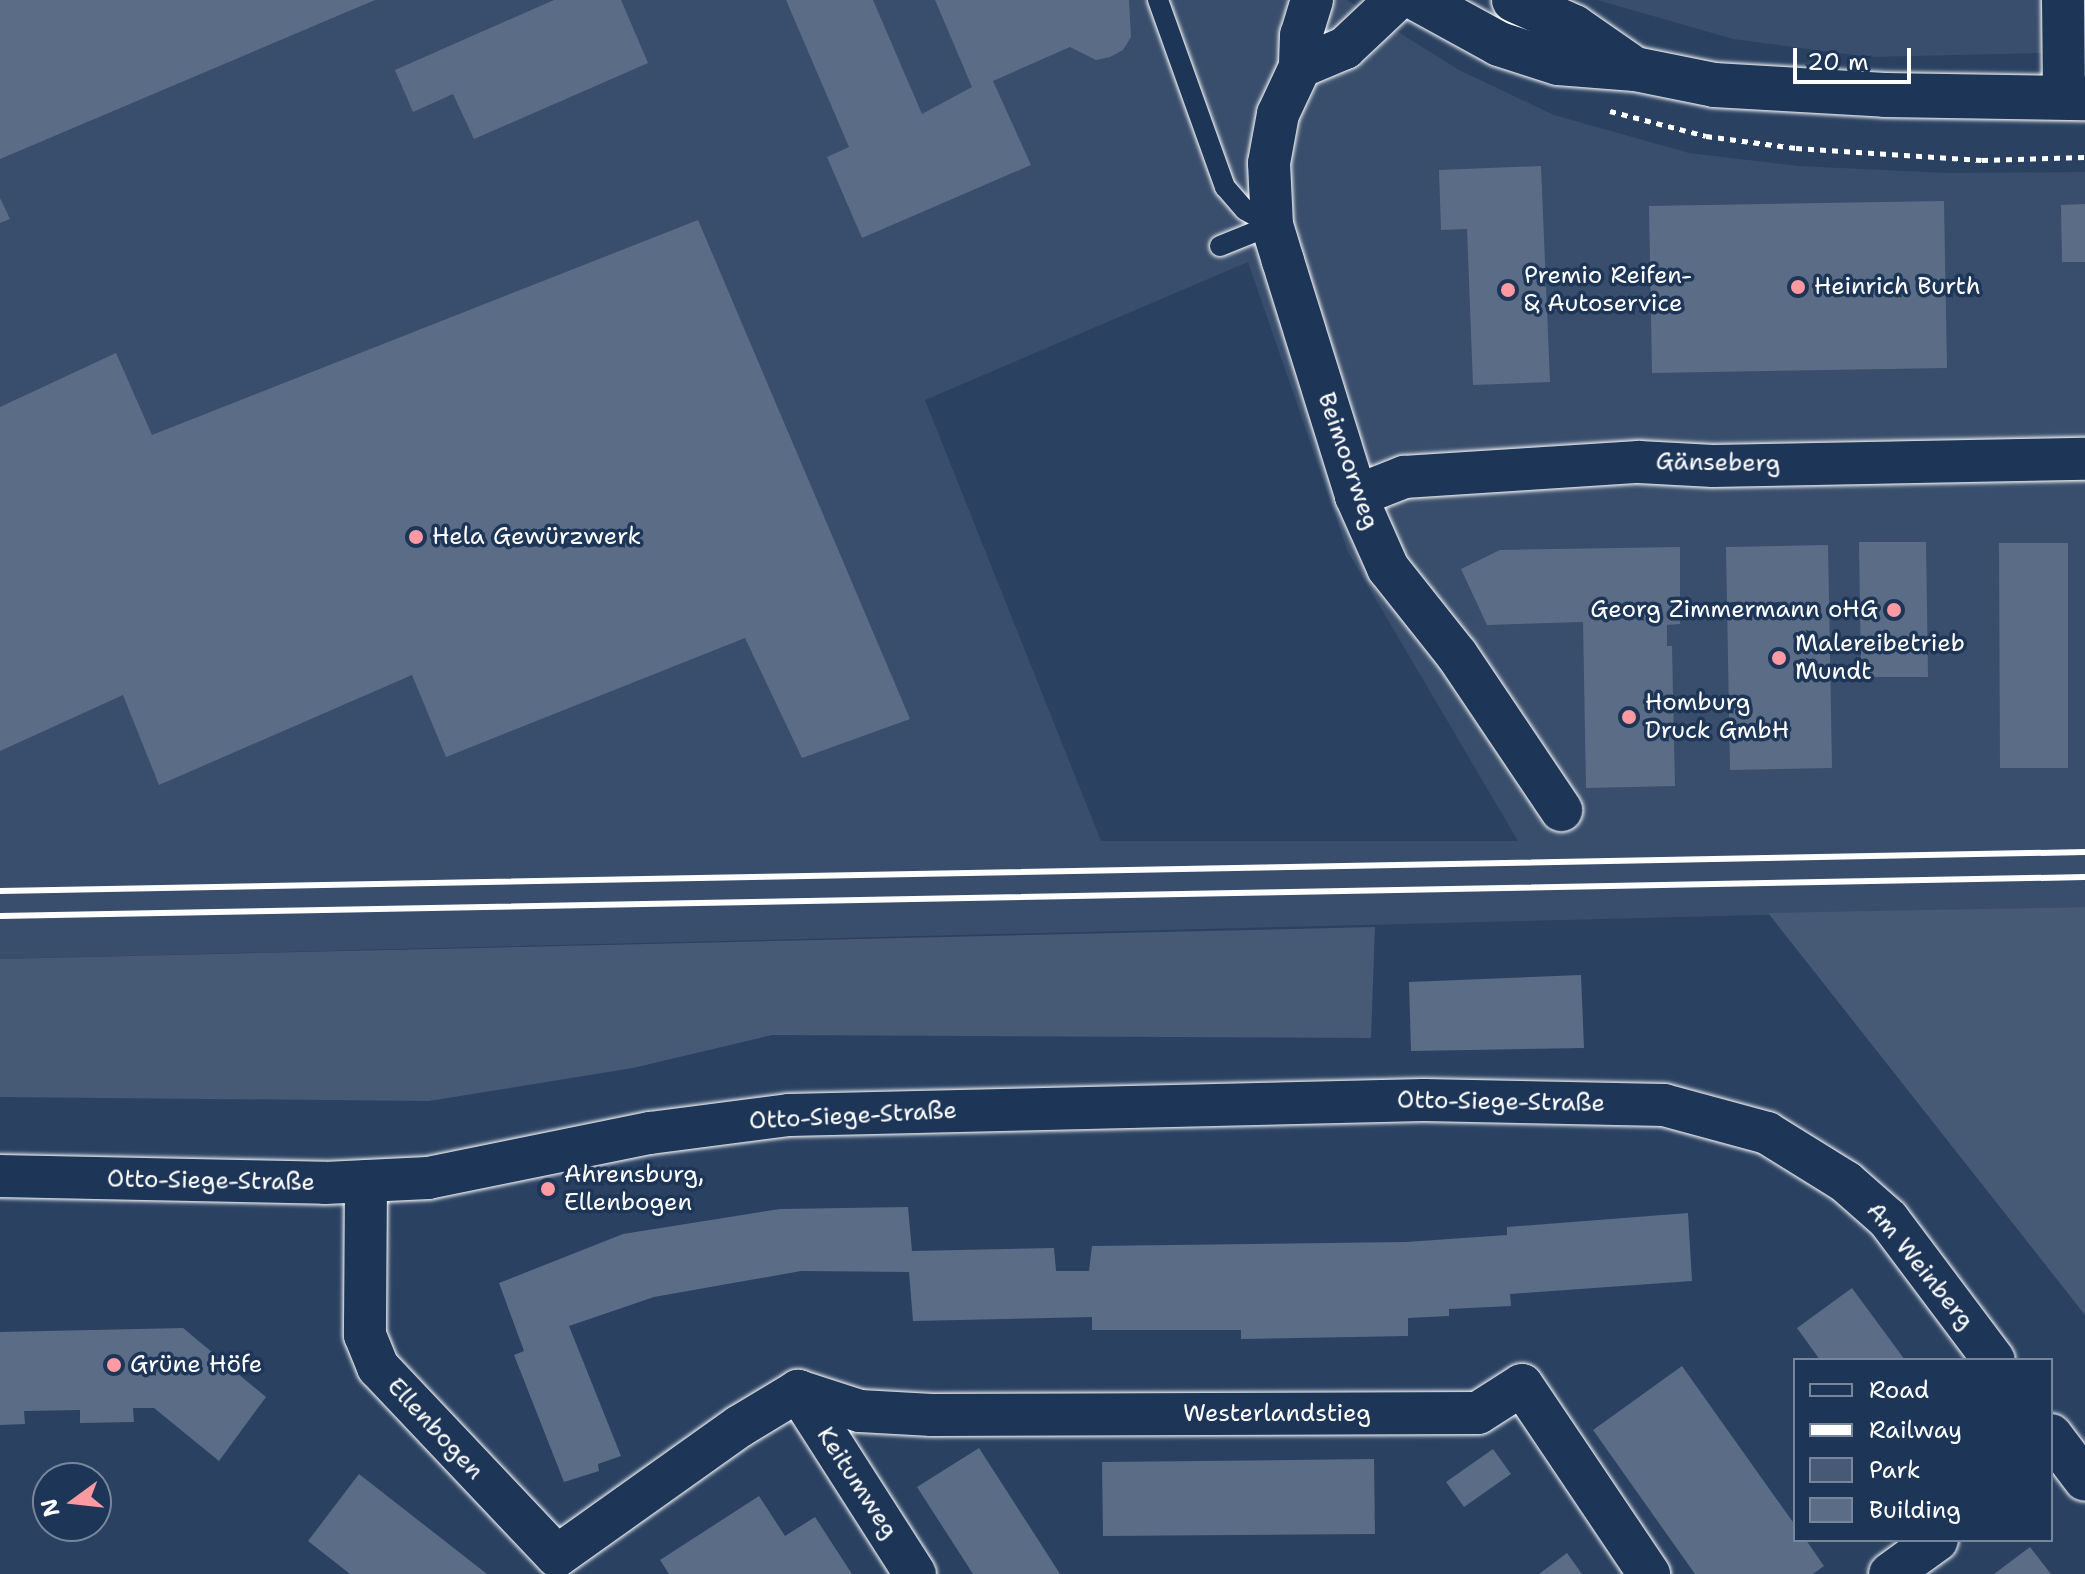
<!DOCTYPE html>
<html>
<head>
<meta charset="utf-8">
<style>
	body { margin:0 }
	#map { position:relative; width:2085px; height:1574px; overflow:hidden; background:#2a4161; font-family:"Shantell Sans",sans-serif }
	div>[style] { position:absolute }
	.built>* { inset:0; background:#394e6c }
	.green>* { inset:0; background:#465975 }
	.building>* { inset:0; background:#5b6c86 }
	.path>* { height:5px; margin-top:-2.5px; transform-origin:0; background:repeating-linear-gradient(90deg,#fff 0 6px,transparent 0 12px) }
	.roads { filter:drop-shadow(0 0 2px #fff) drop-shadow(0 0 2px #fff) }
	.lane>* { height:20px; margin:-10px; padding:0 10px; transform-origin:10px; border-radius:10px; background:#1d3557 }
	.street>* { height:42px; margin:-21px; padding:0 21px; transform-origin:21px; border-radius:21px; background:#1d3557 }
	.secondary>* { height:44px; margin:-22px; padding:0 22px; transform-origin:22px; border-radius:22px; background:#1d3557 }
	.rail>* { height:6px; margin:-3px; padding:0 3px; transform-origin:3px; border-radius:3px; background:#fff }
	.dots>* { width:22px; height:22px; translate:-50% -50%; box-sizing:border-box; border:4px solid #1d3557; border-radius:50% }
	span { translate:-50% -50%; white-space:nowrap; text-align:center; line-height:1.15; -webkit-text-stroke:7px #1d3557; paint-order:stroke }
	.poi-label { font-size:24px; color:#fff }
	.left { translate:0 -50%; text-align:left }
	.right { translate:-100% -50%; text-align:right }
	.street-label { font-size:24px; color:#fff }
	.legend { position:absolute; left:1793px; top:1358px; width:260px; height:184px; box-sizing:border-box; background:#1d3557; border:2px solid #77869a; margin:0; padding:10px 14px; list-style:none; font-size:24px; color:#fff }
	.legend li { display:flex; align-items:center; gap:16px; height:40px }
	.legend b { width:40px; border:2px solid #77869a }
	.north { position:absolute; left:32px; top:1462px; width:80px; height:80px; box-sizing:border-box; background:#1d3557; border:2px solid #77869a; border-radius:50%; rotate:255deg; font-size:22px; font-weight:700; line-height:32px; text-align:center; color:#fff }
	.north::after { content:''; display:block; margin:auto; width:28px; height:36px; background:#ff9aa2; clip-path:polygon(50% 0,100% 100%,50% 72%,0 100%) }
	.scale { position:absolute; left:1793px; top:48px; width:118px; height:36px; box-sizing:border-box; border:4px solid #fff; border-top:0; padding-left:10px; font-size:24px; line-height:28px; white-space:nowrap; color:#fff; -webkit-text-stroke:6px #1d3557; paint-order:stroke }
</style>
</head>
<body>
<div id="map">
	<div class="built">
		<i style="clip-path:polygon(evenodd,0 0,1347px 0,1459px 70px,1554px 115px,1689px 153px,1798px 166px,1948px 173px,2085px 172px,2085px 907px,0 959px,0 0,1248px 262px,1348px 552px,1518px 841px,1101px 841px,925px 400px,1248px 262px)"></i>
		<i style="clip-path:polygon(1597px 0,2085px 0,2085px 52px,1869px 57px,1733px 39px)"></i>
	</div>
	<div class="green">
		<i style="clip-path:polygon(2085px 907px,2085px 1315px,1768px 913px)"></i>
		<i style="clip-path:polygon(1375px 927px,1371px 1038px,772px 1035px,633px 1068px,429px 1101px,0 1097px,0 959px)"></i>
	</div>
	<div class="building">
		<i style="clip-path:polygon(0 0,375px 0,0 159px)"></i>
		<i style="clip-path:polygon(554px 0,621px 0,648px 63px,474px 139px,453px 94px,413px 112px,395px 70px)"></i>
		<i style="clip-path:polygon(786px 0,873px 0,922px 114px,972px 87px,935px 0,1129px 0,1131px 37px,1123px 50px,1110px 57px,1096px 60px,1070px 47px,993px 81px,1031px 165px,862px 238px,827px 157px,849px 147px)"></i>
		<i style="clip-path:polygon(1541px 166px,1550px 382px,1473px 385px,1467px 229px,1441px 230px,1439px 170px)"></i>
		<i style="clip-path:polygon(0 198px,10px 219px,0 223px)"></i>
		<i style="clip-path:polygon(1944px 201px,1947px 368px,1652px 373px,1649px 206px)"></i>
		<i style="clip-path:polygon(2085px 204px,2085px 262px,2062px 262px,2061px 205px)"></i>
		<i style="clip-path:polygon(698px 220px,910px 719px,802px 758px,745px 638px,446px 757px,412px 675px,159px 785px,123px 695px,0 751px,0 407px,116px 353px,152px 435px)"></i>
		<i style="clip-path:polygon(1859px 542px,1926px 542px,1928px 677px,1861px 677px)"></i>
		<i style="clip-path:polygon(1999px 543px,2068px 543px,2068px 768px,2000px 768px)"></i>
		<i style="clip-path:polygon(1828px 545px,1832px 768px,1730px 770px,1726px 547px)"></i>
		<i style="clip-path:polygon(1680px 547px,1680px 624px,1667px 625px,1667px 646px,1672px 646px,1675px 786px,1586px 788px,1583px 622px,1487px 625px,1461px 569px,1500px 550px)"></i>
		<i style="clip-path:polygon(1581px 975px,1584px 1048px,1411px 1051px,1409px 982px)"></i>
		<i style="clip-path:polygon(908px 1207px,912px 1251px,1054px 1248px,1056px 1271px,1089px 1271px,1092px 1246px,1406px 1242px,1507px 1235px,1507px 1227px,1688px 1213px,1692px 1281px,1510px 1294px,1511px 1306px,1449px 1309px,1449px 1316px,1408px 1318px,1408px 1336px,1241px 1339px,1241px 1330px,1092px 1330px,1092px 1317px,913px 1321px,909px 1272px,801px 1271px,654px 1297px,569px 1326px,621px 1456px,598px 1464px,599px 1471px,564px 1482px,514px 1355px,524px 1351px,499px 1283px,623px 1234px,780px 1209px)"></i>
		<i style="clip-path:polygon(1852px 1288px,1905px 1360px,1820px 1360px,1797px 1328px)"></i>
		<i style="clip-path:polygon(183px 1328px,266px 1397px,219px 1461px,154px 1408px,133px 1408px,134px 1422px,80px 1423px,80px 1410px,24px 1411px,25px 1424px,0 1425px,0 1332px)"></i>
		<i style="clip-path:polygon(1682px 1366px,1795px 1525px,1795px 1540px,1806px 1540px,1824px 1566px,1813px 1574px,1695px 1574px,1593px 1430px)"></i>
		<i style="clip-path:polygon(979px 1448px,1037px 1538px,1060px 1574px,973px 1574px,917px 1487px)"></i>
		<i style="clip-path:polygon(1493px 1449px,1511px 1474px,1464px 1507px,1446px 1482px)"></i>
		<i style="clip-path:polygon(1374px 1459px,1375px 1534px,1103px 1536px,1102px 1462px)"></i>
		<i style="clip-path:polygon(359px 1474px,487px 1574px,350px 1574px,308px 1541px)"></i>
		<i style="clip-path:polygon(759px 1496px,785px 1536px,815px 1517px,852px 1574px,669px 1574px,660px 1560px)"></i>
		<i style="clip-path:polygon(2030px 1547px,2051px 1574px,1994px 1574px)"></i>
		<i style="clip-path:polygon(1567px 1553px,1582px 1574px,1539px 1574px)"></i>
	</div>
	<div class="path">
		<i style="left:1610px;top:111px;width:99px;rotate:14.6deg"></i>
		<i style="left:1706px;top:136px;width:91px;rotate:7.6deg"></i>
		<i style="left:1796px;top:148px;width:186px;rotate:3.7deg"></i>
		<i style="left:1982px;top:160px;width:103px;rotate:-1.7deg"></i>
	</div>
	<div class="roads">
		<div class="lane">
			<i style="left:1158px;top:0;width:199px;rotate:70.3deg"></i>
			<i style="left:1225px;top:187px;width:30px;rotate:49deg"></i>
			<i style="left:1245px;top:210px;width:31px;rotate:29deg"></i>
			<i style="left:1220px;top:246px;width:56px;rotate:-22deg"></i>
		</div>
		<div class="street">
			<i style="left:1312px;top:0;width:37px;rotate:107deg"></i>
			<i style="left:1301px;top:35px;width:32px;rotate:92deg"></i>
			<i style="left:1300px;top:67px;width:52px;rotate:115.1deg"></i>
			<i style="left:1278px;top:114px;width:50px;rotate:100.4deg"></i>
			<i style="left:1269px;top:163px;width:62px;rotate:87.2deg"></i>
			<i style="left:1272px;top:225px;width:38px;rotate:73deg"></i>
			<i style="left:1283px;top:261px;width:246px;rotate:72.7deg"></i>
			<i style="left:1356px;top:496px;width:79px;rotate:66deg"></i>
			<i style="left:1388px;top:568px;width:111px;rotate:51.6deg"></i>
			<i style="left:1457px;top:655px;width:187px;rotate:56.1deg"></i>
			<i style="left:2063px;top:0;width:98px;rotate:89.4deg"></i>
			<i style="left:1300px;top:67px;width:49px;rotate:-22.9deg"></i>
			<i style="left:1345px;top:48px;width:70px;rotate:-43.3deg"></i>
			<i style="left:1356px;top:496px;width:52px;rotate:-21.6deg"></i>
			<i style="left:1404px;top:477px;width:235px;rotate:-3.7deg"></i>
			<i style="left:1639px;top:462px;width:74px;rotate:3.1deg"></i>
			<i style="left:1713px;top:466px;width:372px;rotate:-1.1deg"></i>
			<i style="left:0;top:1176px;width:325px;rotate:1.2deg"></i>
			<i style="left:325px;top:1183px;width:103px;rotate:-2.8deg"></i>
			<i style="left:428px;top:1178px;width:227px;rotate:-11.5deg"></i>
			<i style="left:650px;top:1133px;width:140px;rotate:-7.4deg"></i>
			<i style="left:789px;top:1115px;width:635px;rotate:-1.35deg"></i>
			<i style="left:1424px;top:1100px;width:240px;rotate:1.2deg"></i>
			<i style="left:1664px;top:1105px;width:107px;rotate:15.2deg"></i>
			<i style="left:1767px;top:1133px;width:93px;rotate:31.8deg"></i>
			<i style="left:1846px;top:1182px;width:56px;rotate:41.4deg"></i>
			<i style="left:1888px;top:1219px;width:176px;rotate:53.1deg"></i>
			<i style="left:366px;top:1181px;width:154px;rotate:90.4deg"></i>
			<i style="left:365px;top:1335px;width:35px;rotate:68deg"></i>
			<i style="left:378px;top:1367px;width:260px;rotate:46.6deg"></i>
			<i style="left:557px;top:1556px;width:224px;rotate:-35.4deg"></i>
			<i style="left:740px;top:1426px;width:68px;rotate:-31.1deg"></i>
			<i style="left:798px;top:1391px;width:65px;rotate:17.9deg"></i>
			<i style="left:860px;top:1411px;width:72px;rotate:3.2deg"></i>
			<i style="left:932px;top:1415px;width:546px;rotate:-0.21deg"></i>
			<i style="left:1478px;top:1413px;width:52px;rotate:-32.5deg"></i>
			<i style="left:1522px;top:1385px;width:228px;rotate:56.1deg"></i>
			<i style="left:798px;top:1391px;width:217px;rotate:57.4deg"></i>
			<i style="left:2051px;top:1435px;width:56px;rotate:52.9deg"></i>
			<i style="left:1890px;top:1574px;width:58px;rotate:-35.9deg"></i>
		</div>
		<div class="secondary">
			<i style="left:1419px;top:0;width:91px;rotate:28.8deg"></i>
			<i style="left:1499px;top:44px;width:62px;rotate:17.9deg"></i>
			<i style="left:1558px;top:63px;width:77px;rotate:4.5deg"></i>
			<i style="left:1635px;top:69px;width:81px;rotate:11.4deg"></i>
			<i style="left:1714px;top:85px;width:171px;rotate:3.3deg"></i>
			<i style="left:1885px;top:95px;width:200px;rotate:0.9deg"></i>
			<i style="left:1514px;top:0;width:66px;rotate:24.2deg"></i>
			<i style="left:1574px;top:27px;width:72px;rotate:34.8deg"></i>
		</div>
	</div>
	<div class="rail">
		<i style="left:0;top:891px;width:2085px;rotate:-1.07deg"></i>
		<i style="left:0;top:916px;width:2085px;rotate:-1.07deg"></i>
	</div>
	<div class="dots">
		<i style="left:1798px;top:287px;background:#ff9aa2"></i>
		<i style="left:1508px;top:290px;background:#ff9aa2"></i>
		<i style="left:416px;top:537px;background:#ff9aa2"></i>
		<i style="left:1894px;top:610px;background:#ff9aa2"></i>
		<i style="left:1779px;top:658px;background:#ff9aa2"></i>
		<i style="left:1629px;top:717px;background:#ff9aa2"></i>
		<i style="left:548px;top:1189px;background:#ff9aa2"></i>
		<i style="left:114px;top:1365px;background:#ff9aa2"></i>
	</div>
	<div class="poi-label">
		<span class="left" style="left:1524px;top:290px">Premio Reifen-<br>&amp; Autoservice</span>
		<span class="left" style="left:1814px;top:287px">Heinrich Burth</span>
		<span class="left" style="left:432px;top:537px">Hela Gewürzwerk</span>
		<span class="right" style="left:1878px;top:610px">Georg Zimmermann oHG</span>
		<span class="left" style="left:1795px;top:658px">Malereibetrieb<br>Mundt</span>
		<span class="left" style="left:1645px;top:717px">Homburg<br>Druck GmbH</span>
		<span class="left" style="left:564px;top:1189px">Ahrensburg,<br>Ellenbogen</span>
		<span class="left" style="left:130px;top:1365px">Grüne Höfe</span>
	</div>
	<div class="street-label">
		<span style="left:1348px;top:461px;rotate:71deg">Beimoorweg</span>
		<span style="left:1718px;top:463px;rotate:1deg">Gänseberg</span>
		<span style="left:1501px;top:1102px;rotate:1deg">Otto-Siege-Straße</span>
		<span style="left:853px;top:1116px;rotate:-3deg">Otto-Siege-Straße</span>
		<span style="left:211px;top:1181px;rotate:1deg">Otto-Siege-Straße</span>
		<span style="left:1920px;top:1266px;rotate:51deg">Am Weinberg</span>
		<span style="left:1277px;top:1414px">Westerlandstieg</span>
		<span style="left:435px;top:1429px;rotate:47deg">Ellenbogen</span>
		<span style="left:857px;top:1483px;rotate:57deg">Keitumweg</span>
	</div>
	<ul class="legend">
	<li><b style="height:10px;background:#1d3557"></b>Road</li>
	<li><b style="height:10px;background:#fff"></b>Railway</li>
	<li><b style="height:22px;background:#465975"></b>Park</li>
	<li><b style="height:22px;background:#5b6c86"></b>Building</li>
	</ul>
	<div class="north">N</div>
	<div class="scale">20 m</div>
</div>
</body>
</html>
